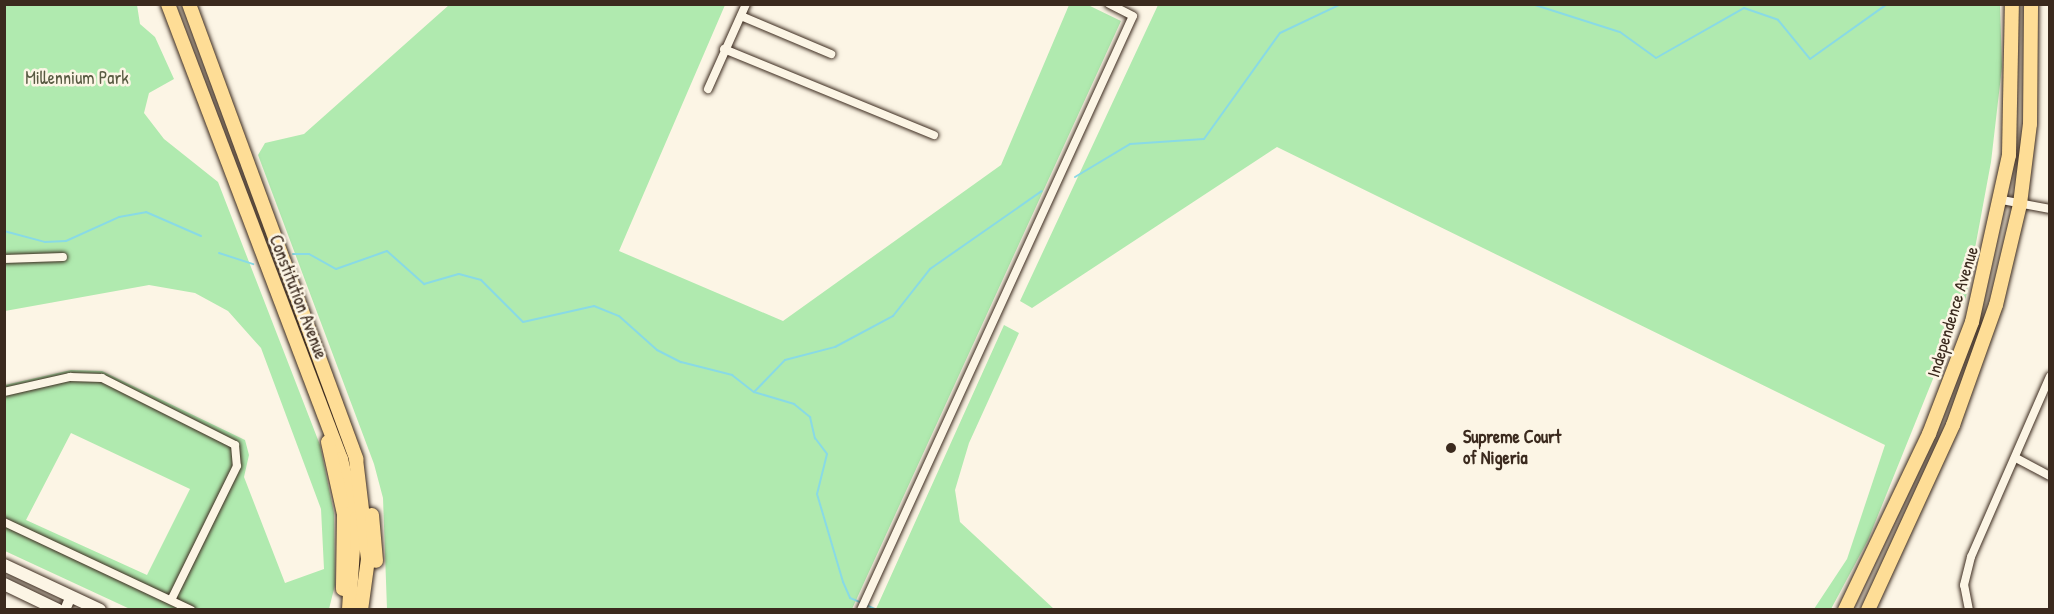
<!DOCTYPE html>
<html>
<head>
<meta charset="utf-8">
<style>
	body { margin:0 }
	#map { position:relative; width:2054px; height:614px; overflow:hidden; background:#fcf5e5; font-family:"Patrick Hand",sans-serif }
	div>[style] { position:absolute }
	.green>* { inset:0; background:#b0eaaf }
	.stream>* { height:2px; margin:-1px; padding:0 1px; transform-origin:1px; border-radius:1px; background:#89dae5 }
	.roads { filter:drop-shadow(0 0 2px #3b2a1e) drop-shadow(0 0 2px #3b2a1e) }
	.minor>* { height:8px; margin:-4px; padding:0 4px; transform-origin:4px; border-radius:4px; background:#fcf5e5 }
	.tertiary>* { height:10px; margin:-5px; padding:0 5px; transform-origin:5px; border-radius:5px; background:#fcf5e5 }
	.secondary>* { height:12px; margin:-6px; padding:0 6px; transform-origin:6px; border-radius:6px; background:#fcf5e5 }
	.primary>* { height:14px; margin:-7px; padding:0 7px; transform-origin:7px; border-radius:7px; background:#fedd96 }
	.dots>* { width:16px; height:16px; translate:-50% -50%; box-sizing:border-box; border:3px solid #fcf5e5; border-radius:50% }
	span { translate:-50% -50%; white-space:nowrap; text-align:center; line-height:1.15; -webkit-text-stroke:5px #fcf5e5; paint-order:stroke }
	.park-label { font-size:18px; color:#585a42 }
	.street-label { font-size:18px; color:#3b2a1e }
	.poi-label { font-size:18px; color:#3b2a1e; font-weight:700 }
	.left { translate:0 -50%; text-align:left }
	.frame { position:absolute; inset:0; border:6px solid #3b2a1e; pointer-events:none }
</style>
</head>
<body>
<div id="map">
	<div class="green">
		<i style="clip-path:polygon(488px 4px,725px 5px,619px 251px,783px 321px,1001px 165px,1069px 5px,1088px 5px,1121px 21px,852px 609px,387px 609px,383px 498px,374px 464px,258px 155px,265px 143px,304px 134px,449px 5px)"></i>
		<i style="clip-path:polygon(evenodd,5px 5px,137px 5px,140px 24px,155px 37px,174px 79px,149px 93px,144px 113px,164px 139px,218px 182px,320px 445px,334px 513px,335px 585px,329px 609px,130px 609px,5px 551px,5px 385px,71px 370px,102px 371px,245px 440px,249px 455px,244px 477px,285px 583px,324px 569px,321px 509px,261px 348px,228px 311px,195px 293px,149px 285px,5px 311px,5px 5px,71px 433px,190px 489px,147px 575px,26px 520px,71px 433px)"></i>
		<i style="clip-path:polygon(1158px 5px,2000px 5px,2002px 67px,1991px 162px,1966px 297px,1868px 540px,1831px 609px,1814px 609px,1847px 559px,1885px 445px,1277px 147px,1032px 308px,1020px 301px)"></i>
		<i style="clip-path:polygon(1004px 325px,1019px 333px,969px 443px,955px 490px,960px 522px,1054px 609px,876px 609px)"></i>
	</div>
	<div class="stream">
		<i style="left:1532px;top:4px;width:92px;rotate:17.7deg"></i>
		<i style="left:1620px;top:32px;width:44px;rotate:35.8deg"></i>
		<i style="left:1656px;top:58px;width:101px;rotate:-29.6deg"></i>
		<i style="left:1744px;top:8px;width:36px;rotate:19deg"></i>
		<i style="left:1778px;top:20px;width:50px;rotate:50.6deg"></i>
		<i style="left:1810px;top:59px;width:95px;rotate:-35.5deg"></i>
		<i style="left:1075px;top:177px;width:64px;rotate:-31deg"></i>
		<i style="left:1130px;top:144px;width:74px;rotate:-3.9deg"></i>
		<i style="left:1204px;top:139px;width:130px;rotate:-54.4deg"></i>
		<i style="left:1280px;top:33px;width:68px;rotate:-25.4deg"></i>
		<i style="left:4px;top:231px;width:42px;rotate:15deg"></i>
		<i style="left:45px;top:242px;width:21px;rotate:-3deg"></i>
		<i style="left:66px;top:241px;width:58px;rotate:-24.4deg"></i>
		<i style="left:119px;top:217px;width:27px;rotate:-10deg"></i>
		<i style="left:146px;top:212px;width:60px;rotate:23.6deg"></i>
		<i style="left:219px;top:253px;width:36px;rotate:18deg"></i>
		<i style="left:293px;top:254px;width:16px"></i>
		<i style="left:309px;top:254px;width:31px;rotate:29deg"></i>
		<i style="left:336px;top:269px;width:54px;rotate:-19.4deg"></i>
		<i style="left:387px;top:251px;width:50px;rotate:41.7deg"></i>
		<i style="left:424px;top:284px;width:36px;rotate:-16deg"></i>
		<i style="left:459px;top:274px;width:23px;rotate:15deg"></i>
		<i style="left:481px;top:280px;width:59px;rotate:45deg"></i>
		<i style="left:523px;top:322px;width:73px;rotate:-12.7deg"></i>
		<i style="left:594px;top:306px;width:27px;rotate:22deg"></i>
		<i style="left:619px;top:316px;width:51px;rotate:41.8deg"></i>
		<i style="left:657px;top:350px;width:27px;rotate:27deg"></i>
		<i style="left:681px;top:362px;width:53px;rotate:14.3deg"></i>
		<i style="left:732px;top:375px;width:28px;rotate:38deg"></i>
		<i style="left:754px;top:392px;width:42px;rotate:16.7deg"></i>
		<i style="left:794px;top:404px;width:21px;rotate:39deg"></i>
		<i style="left:810px;top:417px;width:22px;rotate:77deg"></i>
		<i style="left:815px;top:438px;width:20px;rotate:53deg"></i>
		<i style="left:827px;top:454px;width:41px;rotate:104deg"></i>
		<i style="left:817px;top:494px;width:92px;rotate:73.5deg"></i>
		<i style="left:843px;top:582px;width:17px;rotate:66deg"></i>
		<i style="left:850px;top:598px;width:11px;rotate:22deg"></i>
		<i style="left:755px;top:391px;width:43px;rotate:-45.9deg"></i>
		<i style="left:785px;top:360px;width:52px;rotate:-14.6deg"></i>
		<i style="left:835px;top:347px;width:66px;rotate:-28.1deg"></i>
		<i style="left:893px;top:316px;width:60px;rotate:-51.8deg"></i>
		<i style="left:930px;top:269px;width:136px;rotate:-34.9deg"></i>
		<i style="left:866px;top:605px;width:12px;rotate:24deg"></i>
	</div>
	<div class="roads">
		<div class="minor">
			<i style="left:741px;top:16px;width:98px;rotate:22.9deg"></i>
			<i style="left:724px;top:49px;width:227px;rotate:22.3deg"></i>
			<i style="left:708px;top:89px;width:93px;rotate:-65.9deg"></i>
			<i style="left:2002px;top:200px;width:49px;rotate:10.6deg"></i>
			<i style="left:4px;top:259px;width:59px;rotate:-1.9deg"></i>
			<i style="left:4px;top:392px;width:68px;rotate:-12.8deg"></i>
			<i style="left:70px;top:377px;width:32px;rotate:2deg"></i>
			<i style="left:102px;top:378px;width:149px;rotate:26.7deg"></i>
			<i style="left:235px;top:445px;width:21px;rotate:85deg"></i>
			<i style="left:237px;top:466px;width:147px;rotate:116.2deg"></i>
			<i style="left:2016px;top:458px;width:38px;rotate:28deg"></i>
			<i style="left:4px;top:522px;width:207px;rotate:25.2deg"></i>
			<i style="left:861px;top:610px;width:653px;rotate:-65.4deg"></i>
			<i style="left:1133px;top:16px;width:27px;rotate:-153deg"></i>
			<i style="left:1969px;top:610px;width:25px;rotate:-101deg"></i>
			<i style="left:1964px;top:585px;width:29px;rotate:-76deg"></i>
			<i style="left:1971px;top:557px;width:197px;rotate:-66.4deg"></i>
		</div>
		<div class="tertiary">
			<i style="left:65px;top:610px;width:15px;rotate:-67deg"></i>
		</div>
		<div class="secondary">
			<i style="left:4px;top:565px;width:106px;rotate:25.1deg"></i>
			<i style="left:4px;top:584px;width:60px;rotate:25.7deg"></i>
		</div>
		<div class="primary">
			<i style="left:168px;top:4px;width:487px;rotate:69.2deg"></i>
			<i style="left:341px;top:459px;width:62px;rotate:76.9deg"></i>
			<i style="left:355px;top:519px;width:91px;rotate:93.8deg"></i>
			<i style="left:189px;top:4px;width:485px;rotate:69.8deg"></i>
			<i style="left:356px;top:459px;width:101px;rotate:83.2deg"></i>
			<i style="left:368px;top:559px;width:51px;rotate:97.8deg"></i>
			<i style="left:328px;top:442px;width:74px;rotate:77.5deg"></i>
			<i style="left:344px;top:514px;width:75px;rotate:90.8deg"></i>
			<i style="left:372px;top:515px;width:46px;rotate:85deg"></i>
			<i style="left:1845px;top:610px;width:195px;rotate:-64.5deg"></i>
			<i style="left:1929px;top:434px;width:120px;rotate:-69deg"></i>
			<i style="left:1972px;top:322px;width:171px;rotate:-77.5deg"></i>
			<i style="left:2009px;top:155px;width:151px;rotate:-88.9deg"></i>
			<i style="left:1868px;top:610px;width:204px;rotate:-65.3deg"></i>
			<i style="left:1953px;top:425px;width:127px;rotate:-70.3deg"></i>
			<i style="left:1996px;top:305px;width:104px;rotate:-76.6deg"></i>
			<i style="left:2020px;top:204px;width:81px;rotate:-82.9deg"></i>
			<i style="left:2030px;top:124px;width:120px;rotate:-89.5deg"></i>
		</div>
	</div>
	<div class="dots">
		<i style="left:1451px;top:448px;background:#3b2a1e"></i>
	</div>
	<div class="park-label">
		<span style="left:77px;top:78px">Millennium Park</span>
	</div>
	<div class="street-label">
		<span style="left:298px;top:297px;rotate:69deg">Constitution Avenue</span>
		<span style="left:1953px;top:312px;rotate:-73deg">Independence Avenue</span>
	</div>
	<div class="poi-label">
		<span class="left" style="left:1463px;top:448px">Supreme Court<br>of Nigeria</span>
	</div>
	<div class="frame"></div>
</div>
</body>
</html>
